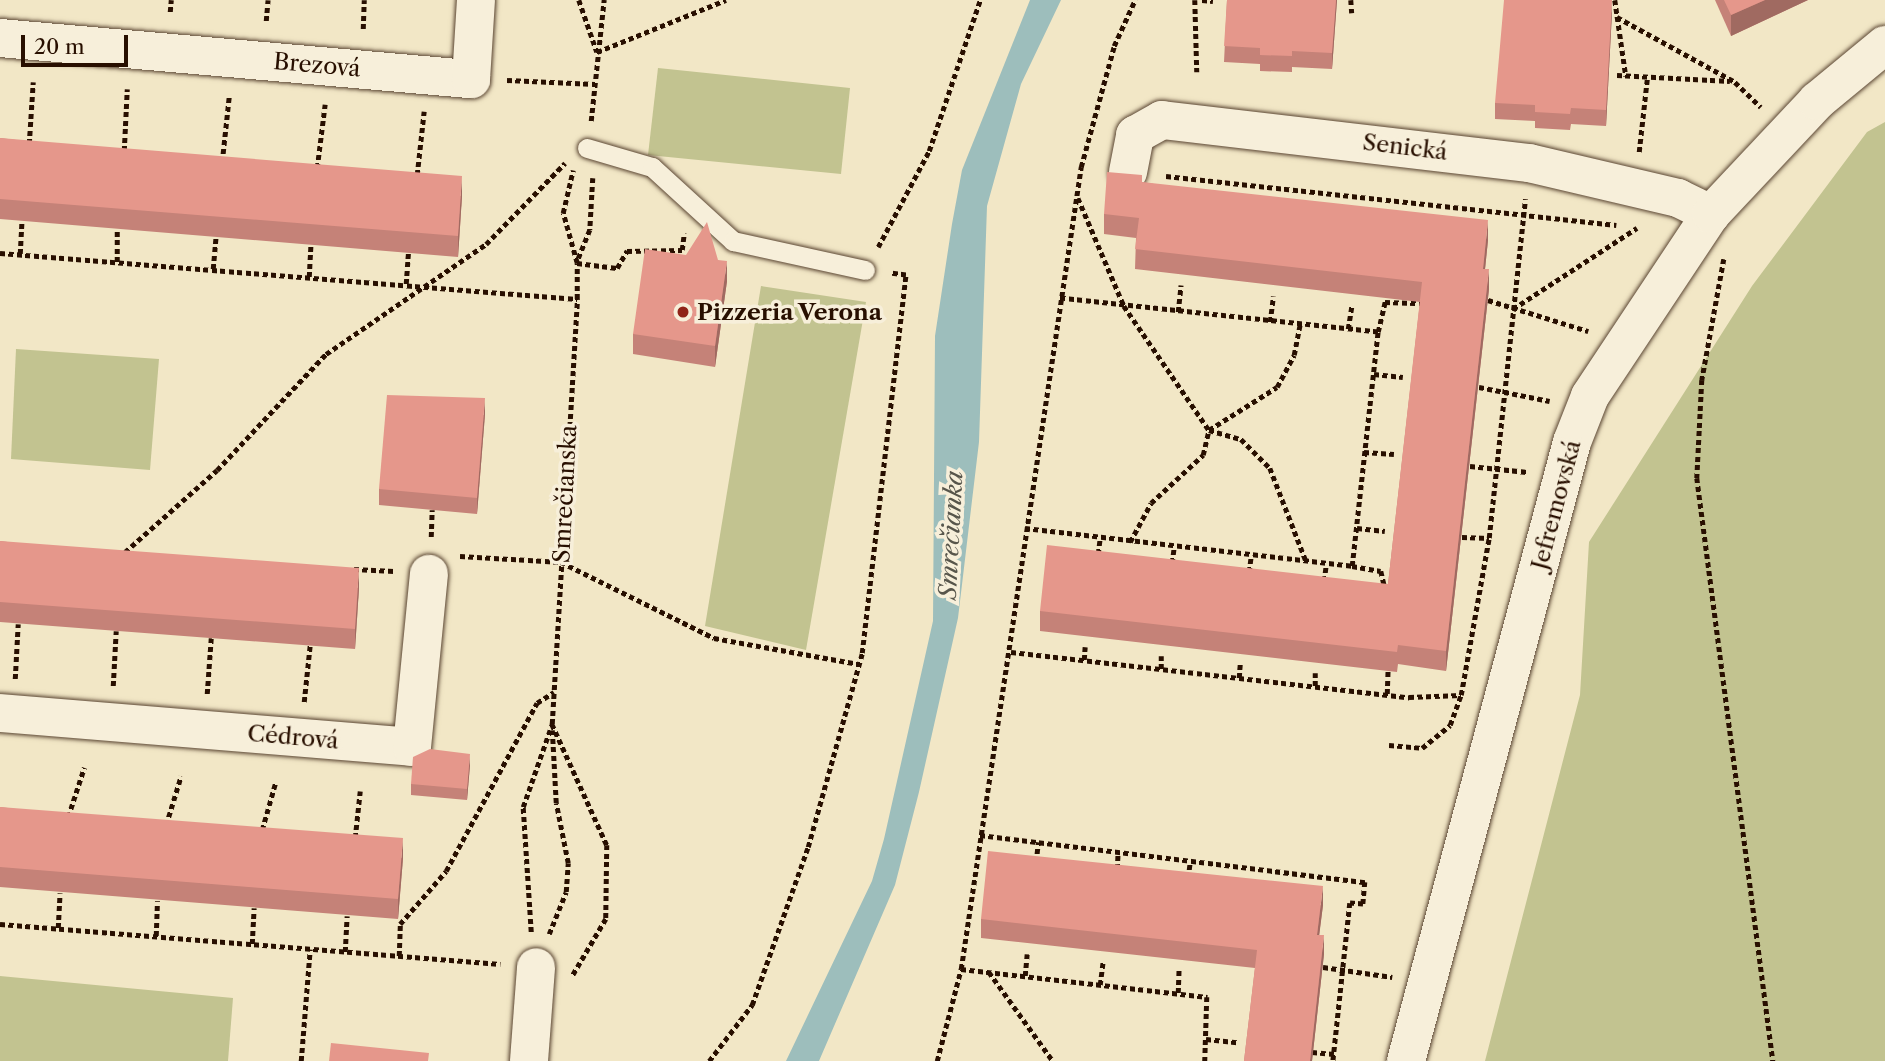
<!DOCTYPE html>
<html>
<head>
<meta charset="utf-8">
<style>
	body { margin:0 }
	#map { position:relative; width:1885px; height:1061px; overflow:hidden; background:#f2e7c6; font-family:"Libre Caslon Text",serif }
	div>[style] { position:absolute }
	.green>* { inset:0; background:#c2c390 }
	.water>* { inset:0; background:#9dbebc }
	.path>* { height:4.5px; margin-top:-2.25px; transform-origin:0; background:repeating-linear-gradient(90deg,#280f00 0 5px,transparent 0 8.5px) }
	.roads { filter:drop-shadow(0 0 2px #5a4532) drop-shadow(0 0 2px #5a4532) }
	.lane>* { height:19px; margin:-9.5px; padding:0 9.5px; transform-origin:9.5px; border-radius:9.5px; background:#f7efda }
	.street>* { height:38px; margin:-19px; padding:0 19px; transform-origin:19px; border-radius:19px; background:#f7efda }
	.wall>* { inset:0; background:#c58278 }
	.shaded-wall>* { inset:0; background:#a06a61 }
	.building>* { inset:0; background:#e5978b }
	.dots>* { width:19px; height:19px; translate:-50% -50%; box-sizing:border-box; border:4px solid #f7efda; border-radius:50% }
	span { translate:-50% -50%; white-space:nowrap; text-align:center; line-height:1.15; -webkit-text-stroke:7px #f7efda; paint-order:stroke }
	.street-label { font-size:23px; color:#280f00 }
	.poi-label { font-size:23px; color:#280f00; font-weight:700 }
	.left { translate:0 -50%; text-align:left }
	.water-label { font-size:24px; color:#57554b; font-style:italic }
	.scale { position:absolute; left:21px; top:35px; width:107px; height:32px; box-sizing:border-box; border:4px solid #280f00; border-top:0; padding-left:9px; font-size:21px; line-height:24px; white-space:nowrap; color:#280f00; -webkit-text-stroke:5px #f7efda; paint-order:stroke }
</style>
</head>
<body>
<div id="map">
	<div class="green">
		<i style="clip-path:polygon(658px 68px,850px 88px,841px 174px,648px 155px)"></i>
		<i style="clip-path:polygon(1885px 122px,1885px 1061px,1485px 1061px,1580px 695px,1589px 542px,1752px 286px,1867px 132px)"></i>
		<i style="clip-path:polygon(761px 286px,866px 302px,806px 650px,705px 626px)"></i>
		<i style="clip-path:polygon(16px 349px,159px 359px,150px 470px,11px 459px)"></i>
		<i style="clip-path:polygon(0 976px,233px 998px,228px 1061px,0 1061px)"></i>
	</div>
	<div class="water">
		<i style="clip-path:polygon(1030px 0,1061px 0,1021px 84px,987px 206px,979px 442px,958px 618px,919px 792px,895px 885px,819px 1061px,786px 1061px,872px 881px,884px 839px,933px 621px,935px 336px,952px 224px,962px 170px)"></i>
	</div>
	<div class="path">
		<i style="left:579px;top:0;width:55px;rotate:70.9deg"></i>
		<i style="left:597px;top:52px;width:139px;rotate:-22deg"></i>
		<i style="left:1195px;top:0;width:72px;rotate:88.4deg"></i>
		<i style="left:1202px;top:0;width:11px;rotate:5deg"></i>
		<i style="left:1351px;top:0;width:13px;rotate:86deg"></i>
		<i style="left:1615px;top:0;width:77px;rotate:81.8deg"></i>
		<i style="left:170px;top:12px;width:12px;rotate:-85deg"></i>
		<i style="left:1617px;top:17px;width:135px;rotate:28.8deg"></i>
		<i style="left:1735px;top:82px;width:36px;rotate:44deg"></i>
		<i style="left:266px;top:21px;width:21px;rotate:-85deg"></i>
		<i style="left:363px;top:29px;width:29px;rotate:-88deg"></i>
		<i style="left:1617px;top:75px;width:113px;rotate:3deg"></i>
		<i style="left:507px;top:80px;width:88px;rotate:2.6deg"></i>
		<i style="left:591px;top:121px;width:122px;rotate:-83.9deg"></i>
		<i style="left:29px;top:144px;width:62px;rotate:-86.3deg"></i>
		<i style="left:124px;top:151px;width:62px;rotate:-87.2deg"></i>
		<i style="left:1639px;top:152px;width:73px;rotate:-83.7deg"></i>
		<i style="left:222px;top:162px;width:66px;rotate:-83.9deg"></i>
		<i style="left:317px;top:168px;width:64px;rotate:-82.9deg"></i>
		<i style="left:417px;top:175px;width:64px;rotate:-83.8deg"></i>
		<i style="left:1166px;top:176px;width:453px;rotate:6.2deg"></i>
		<i style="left:593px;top:178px;width:52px;rotate:93.3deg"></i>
		<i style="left:590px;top:230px;width:35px;rotate:112deg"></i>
		<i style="left:577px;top:263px;width:40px;rotate:7.1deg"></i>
		<i style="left:617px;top:268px;width:20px;rotate:-60deg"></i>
		<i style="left:627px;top:251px;width:55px;rotate:-1deg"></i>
		<i style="left:682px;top:250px;width:17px;rotate:-83deg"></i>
		<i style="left:1078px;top:198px;width:117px;rotate:66.9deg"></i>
		<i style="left:1124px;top:306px;width:150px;rotate:55.6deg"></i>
		<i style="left:1209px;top:430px;width:33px;rotate:16deg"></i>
		<i style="left:1241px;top:439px;width:41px;rotate:45deg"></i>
		<i style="left:1270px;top:468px;width:100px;rotate:68.8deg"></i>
		<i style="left:878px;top:247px;width:109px;rotate:-62deg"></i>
		<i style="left:929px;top:151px;width:159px;rotate:-71.3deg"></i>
		<i style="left:0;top:253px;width:579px;rotate:4.56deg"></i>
		<i style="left:20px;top:254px;width:33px;rotate:-87deg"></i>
		<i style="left:1724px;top:259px;width:123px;rotate:100.3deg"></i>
		<i style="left:1702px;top:380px;width:98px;rotate:92.9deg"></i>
		<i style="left:1697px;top:478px;width:588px;rotate:82.57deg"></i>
		<i style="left:117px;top:262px;width:33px;rotate:-90deg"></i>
		<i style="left:213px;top:269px;width:32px;rotate:-85deg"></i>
		<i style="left:309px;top:277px;width:33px;rotate:-87deg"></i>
		<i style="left:406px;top:284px;width:32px;rotate:-86deg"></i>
		<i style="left:1488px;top:300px;width:105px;rotate:17.2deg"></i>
		<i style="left:1513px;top:309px;width:148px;rotate:-33.2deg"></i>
		<i style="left:1178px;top:312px;width:27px;rotate:-84deg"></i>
		<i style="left:1270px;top:322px;width:26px;rotate:-83deg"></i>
		<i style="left:1348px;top:329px;width:25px;rotate:-81deg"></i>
		<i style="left:1378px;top:332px;width:31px;rotate:-77deg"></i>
		<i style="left:1385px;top:302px;width:37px;rotate:2deg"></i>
		<i style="left:1374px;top:374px;width:29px;rotate:6deg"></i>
		<i style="left:1479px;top:387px;width:72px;rotate:11.2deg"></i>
		<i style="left:1364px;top:452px;width:30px;rotate:4deg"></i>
		<i style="left:1470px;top:466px;width:57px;rotate:6deg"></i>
		<i style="left:1025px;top:528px;width:329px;rotate:6.6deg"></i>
		<i style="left:1352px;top:566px;width:235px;rotate:-83.7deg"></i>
		<i style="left:1378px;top:332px;width:320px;rotate:-173.9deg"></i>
		<i style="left:1357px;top:528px;width:28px;rotate:6deg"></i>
		<i style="left:431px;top:537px;width:27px;rotate:-88deg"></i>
		<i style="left:1462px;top:537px;width:27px;rotate:2deg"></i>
		<i style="left:1130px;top:542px;width:44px;rotate:-61.7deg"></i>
		<i style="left:1151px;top:503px;width:71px;rotate:-42.7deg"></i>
		<i style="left:1203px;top:455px;width:26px;rotate:-77deg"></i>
		<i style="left:1209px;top:430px;width:80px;rotate:-32.3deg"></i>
		<i style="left:1277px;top:387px;width:36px;rotate:-62deg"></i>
		<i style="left:1294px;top:355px;width:31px;rotate:-79deg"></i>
		<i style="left:125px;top:552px;width:123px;rotate:-41.7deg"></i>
		<i style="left:217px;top:470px;width:159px;rotate:-46.8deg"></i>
		<i style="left:326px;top:354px;width:194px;rotate:-34.5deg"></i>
		<i style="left:486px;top:244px;width:113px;rotate:-45.7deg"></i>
		<i style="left:1098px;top:554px;width:16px;rotate:-83deg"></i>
		<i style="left:460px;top:556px;width:101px;rotate:3.4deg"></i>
		<i style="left:561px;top:562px;width:171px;rotate:26.4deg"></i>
		<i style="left:714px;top:638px;width:147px;rotate:10.2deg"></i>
		<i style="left:1172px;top:563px;width:16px;rotate:-83deg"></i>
		<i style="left:1352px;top:566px;width:29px;rotate:10deg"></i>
		<i style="left:1381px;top:571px;width:17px;rotate:77deg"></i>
		<i style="left:354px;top:569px;width:40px;rotate:2.9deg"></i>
		<i style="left:1249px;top:572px;width:17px;rotate:-83deg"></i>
		<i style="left:1324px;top:581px;width:16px;rotate:-83deg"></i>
		<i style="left:1011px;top:652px;width:401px;rotate:6.5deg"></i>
		<i style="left:1409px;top:697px;width:52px;rotate:-2.2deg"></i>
		<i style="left:1461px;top:695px;width:159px;rotate:-79.9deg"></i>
		<i style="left:1489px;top:538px;width:341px;rotate:-83.9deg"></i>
		<i style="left:1084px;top:660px;width:13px;rotate:-86deg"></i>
		<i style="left:1161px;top:669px;width:13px;rotate:-90deg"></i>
		<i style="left:1239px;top:678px;width:14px;rotate:-86deg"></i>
		<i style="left:15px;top:679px;width:55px;rotate:-86.9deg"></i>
		<i style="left:113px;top:686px;width:55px;rotate:-86.9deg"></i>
		<i style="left:1315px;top:686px;width:13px;rotate:-90deg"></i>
		<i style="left:207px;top:694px;width:56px;rotate:-85.9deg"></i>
		<i style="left:1387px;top:694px;width:23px;rotate:-88deg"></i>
		<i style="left:304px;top:702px;width:57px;rotate:-84deg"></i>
		<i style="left:552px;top:724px;width:133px;rotate:65.6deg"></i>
		<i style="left:607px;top:845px;width:74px;rotate:90.8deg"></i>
		<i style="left:606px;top:919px;width:65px;rotate:120.5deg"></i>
		<i style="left:1389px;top:745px;width:33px;rotate:5deg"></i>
		<i style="left:1422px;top:748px;width:36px;rotate:-39deg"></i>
		<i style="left:1450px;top:725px;width:32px;rotate:-70deg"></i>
		<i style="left:68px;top:817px;width:52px;rotate:-71.9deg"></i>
		<i style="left:166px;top:825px;width:51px;rotate:-73deg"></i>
		<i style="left:262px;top:830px;width:48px;rotate:-74.2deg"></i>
		<i style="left:980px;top:835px;width:388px;rotate:7deg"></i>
		<i style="left:1365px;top:882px;width:22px;rotate:95deg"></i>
		<i style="left:1363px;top:904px;width:13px;rotate:-176deg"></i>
		<i style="left:1350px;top:903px;width:159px;rotate:96.1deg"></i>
		<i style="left:355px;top:838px;width:47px;rotate:-83.9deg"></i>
		<i style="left:1036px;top:862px;width:20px;rotate:-84deg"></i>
		<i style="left:1117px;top:869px;width:17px;rotate:-87deg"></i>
		<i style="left:1188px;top:878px;width:17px;rotate:-83deg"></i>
		<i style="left:0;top:924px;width:502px;rotate:4.57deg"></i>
		<i style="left:58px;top:928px;width:35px;rotate:-87deg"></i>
		<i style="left:531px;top:932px;width:125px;rotate:-93.7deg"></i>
		<i style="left:523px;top:807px;width:88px;rotate:-70.7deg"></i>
		<i style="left:552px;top:724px;width:426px;rotate:-86.6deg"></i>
		<i style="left:577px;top:299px;width:36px;rotate:-90deg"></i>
		<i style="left:577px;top:263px;width:52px;rotate:-105.6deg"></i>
		<i style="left:563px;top:213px;width:44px;rotate:-76.9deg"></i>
		<i style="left:549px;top:934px;width:45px;rotate:-68deg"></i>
		<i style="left:566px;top:892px;width:29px;rotate:-86deg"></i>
		<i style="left:568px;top:863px;width:61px;rotate:-101.3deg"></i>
		<i style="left:556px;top:803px;width:73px;rotate:-93.1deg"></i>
		<i style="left:156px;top:936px;width:35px;rotate:-88deg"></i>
		<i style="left:252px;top:944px;width:36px;rotate:-87deg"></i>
		<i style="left:345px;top:952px;width:36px;rotate:-87deg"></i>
		<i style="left:399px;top:956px;width:32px;rotate:-88deg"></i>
		<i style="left:400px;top:924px;width:70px;rotate:-49deg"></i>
		<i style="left:446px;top:871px;width:191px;rotate:-61.6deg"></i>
		<i style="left:537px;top:703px;width:20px;rotate:-33deg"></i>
		<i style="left:1323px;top:967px;width:70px;rotate:8.2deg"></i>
		<i style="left:961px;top:969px;width:248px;rotate:6.5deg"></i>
		<i style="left:1207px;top:997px;width:64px;rotate:91.8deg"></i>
		<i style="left:989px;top:972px;width:110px;rotate:54.3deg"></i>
		<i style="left:1025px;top:976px;width:22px;rotate:-85deg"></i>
		<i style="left:1100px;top:985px;width:23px;rotate:-83deg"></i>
		<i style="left:1178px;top:993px;width:23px;rotate:-88deg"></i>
		<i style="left:1206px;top:1039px;width:31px;rotate:6deg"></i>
		<i style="left:1312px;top:1052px;width:22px;rotate:5deg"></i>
		<i style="left:301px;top:1061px;width:112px;rotate:-85.4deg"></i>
		<i style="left:709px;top:1061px;width:71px;rotate:-52.5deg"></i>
		<i style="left:752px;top:1005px;width:168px;rotate:-70.5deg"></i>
		<i style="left:808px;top:847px;width:201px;rotate:-74.4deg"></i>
		<i style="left:862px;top:653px;width:381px;rotate:-83.4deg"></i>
		<i style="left:906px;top:275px;width:16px;rotate:-173deg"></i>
		<i style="left:937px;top:1061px;width:95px;rotate:-75.4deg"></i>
		<i style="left:961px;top:969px;width:811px;rotate:-81.49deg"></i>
		<i style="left:1081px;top:167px;width:125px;rotate:-74.7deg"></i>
		<i style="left:1114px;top:46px;width:51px;rotate:-65.5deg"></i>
	</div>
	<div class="roads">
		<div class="lane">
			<i style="left:587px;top:148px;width:68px;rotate:16.3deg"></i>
			<i style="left:652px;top:167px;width:110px;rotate:42.4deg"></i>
			<i style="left:733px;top:241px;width:135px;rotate:12.4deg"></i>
		</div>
		<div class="street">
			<i style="left:0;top:38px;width:473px;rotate:5deg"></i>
			<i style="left:471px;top:79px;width:79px;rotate:-86.4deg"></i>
			<i style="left:1128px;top:172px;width:38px;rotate:-79deg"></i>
			<i style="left:1135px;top:135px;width:31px;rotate:-29deg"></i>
			<i style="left:1162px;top:120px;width:370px;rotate:6.7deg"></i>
			<i style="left:1529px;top:163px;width:153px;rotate:13.2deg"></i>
			<i style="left:1678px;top:198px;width:37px;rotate:26deg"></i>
			<i style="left:0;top:713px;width:413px;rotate:4.7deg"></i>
			<i style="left:412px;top:747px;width:174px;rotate:-84.4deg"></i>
			<i style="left:529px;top:1061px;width:94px;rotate:-85.7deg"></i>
			<i style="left:1406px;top:1061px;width:641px;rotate:-74.99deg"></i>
			<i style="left:1572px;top:442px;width:49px;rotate:-68.6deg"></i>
			<i style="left:1590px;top:396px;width:219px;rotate:-56.4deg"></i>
			<i style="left:1711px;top:214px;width:155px;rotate:-46.8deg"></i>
			<i style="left:1817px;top:101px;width:88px;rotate:-39.5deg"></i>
		</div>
	</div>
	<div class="wall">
		<i style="clip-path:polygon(1227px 0,1337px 0,1332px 69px,1292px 67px,1292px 72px,1260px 71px,1260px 64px,1224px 62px)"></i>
		<i style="clip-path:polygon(1715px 0,1808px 0,1731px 36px)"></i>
		<i style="clip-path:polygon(1612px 12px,1606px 126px,1571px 124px,1570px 130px,1535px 128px,1535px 121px,1495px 119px,1495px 103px)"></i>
		<i style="clip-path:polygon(0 138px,462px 196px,458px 257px,0 219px)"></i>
		<i style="clip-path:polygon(1142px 182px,1488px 240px,1485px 269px,1489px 289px,1446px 671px,1398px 664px,1397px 672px,1040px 631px,1040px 611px,1388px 584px,1420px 302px,1135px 269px,1136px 238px,1104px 234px,1104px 214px)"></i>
		<i style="clip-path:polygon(718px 260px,727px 281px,715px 367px,633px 354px,633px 334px)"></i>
		<i style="clip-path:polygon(485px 414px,477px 514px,379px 505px,379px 489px)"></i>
		<i style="clip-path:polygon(0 541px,359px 588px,355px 649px,0 622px)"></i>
		<i style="clip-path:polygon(470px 765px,467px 800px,411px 795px,411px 784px)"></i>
		<i style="clip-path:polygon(0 807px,403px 858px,398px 919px,0 887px)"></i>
		<i style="clip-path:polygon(1323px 905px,1319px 935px,1324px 954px,1312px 1061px,1244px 1061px,1255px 968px,981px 938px,981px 919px)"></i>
	</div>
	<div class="shaded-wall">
		<i style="clip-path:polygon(1336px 0,1337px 0,1332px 69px,1332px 53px)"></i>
		<i style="clip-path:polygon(1612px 0,1612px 12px,1606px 126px,1606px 110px)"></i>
		<i style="clip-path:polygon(1765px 0,1808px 0,1731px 36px,1731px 15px)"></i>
		<i style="clip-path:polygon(462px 176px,462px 196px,458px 257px,458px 236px)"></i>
		<i style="clip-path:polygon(1488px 220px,1488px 240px,1483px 289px,1483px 269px)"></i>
		<i style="clip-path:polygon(727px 261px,727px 281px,715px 367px,715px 346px)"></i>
		<i style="clip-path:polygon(1489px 269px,1489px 289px,1446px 671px,1446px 651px)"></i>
		<i style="clip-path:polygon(485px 398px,485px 414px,477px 514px,477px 498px)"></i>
		<i style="clip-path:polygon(359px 568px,359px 588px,355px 649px,355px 629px)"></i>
		<i style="clip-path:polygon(470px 754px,470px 765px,467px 800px,467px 789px)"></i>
		<i style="clip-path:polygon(403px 838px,403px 858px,398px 919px,398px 899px)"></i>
		<i style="clip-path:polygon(1323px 886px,1323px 905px,1317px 953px,1317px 935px)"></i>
		<i style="clip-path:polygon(1324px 935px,1324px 954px,1312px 1061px,1310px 1061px)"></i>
	</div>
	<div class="building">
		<i style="clip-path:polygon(1227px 0,1336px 0,1332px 53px,1292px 51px,1292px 56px,1260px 55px,1260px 48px,1224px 46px)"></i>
		<i style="clip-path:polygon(1504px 0,1612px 0,1606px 110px,1571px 108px,1570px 114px,1535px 112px,1535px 105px,1495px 103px)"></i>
		<i style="clip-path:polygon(1724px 0,1765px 0,1731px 15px)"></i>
		<i style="clip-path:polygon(0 138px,462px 176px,458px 236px,0 199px)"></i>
		<i style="clip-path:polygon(1107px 172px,1142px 175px,1142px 182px,1488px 220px,1483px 269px,1489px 269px,1446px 651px,1398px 645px,1397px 652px,1040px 611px,1047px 545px,1388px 584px,1422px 282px,1135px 249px,1139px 218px,1104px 214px)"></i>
		<i style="clip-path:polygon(707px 222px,718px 260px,727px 261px,715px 346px,633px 334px,645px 249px,686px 255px)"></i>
		<i style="clip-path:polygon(387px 395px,485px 398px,477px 498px,379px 489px)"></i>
		<i style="clip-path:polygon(0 541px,359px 568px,355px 629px,0 602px)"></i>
		<i style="clip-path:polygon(430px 749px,470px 754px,467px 789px,411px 784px,413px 757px)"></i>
		<i style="clip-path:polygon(0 807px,403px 838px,398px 899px,0 867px)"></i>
		<i style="clip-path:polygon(988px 851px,1323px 886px,1317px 935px,1324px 935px,1310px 1061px,1244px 1061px,1257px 950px,981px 919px)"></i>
		<i style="clip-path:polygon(331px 1043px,429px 1053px,428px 1061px,329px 1061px)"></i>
	</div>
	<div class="dots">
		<i style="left:683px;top:312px;background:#8f2418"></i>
	</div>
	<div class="street-label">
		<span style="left:317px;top:65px;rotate:5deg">Brezová</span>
		<span style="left:1405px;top:147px;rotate:7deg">Senická</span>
		<span style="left:565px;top:494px;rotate:-87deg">Smrečianska</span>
		<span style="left:1556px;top:505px;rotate:-75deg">Jefremovská</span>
		<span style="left:293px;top:737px;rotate:5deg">Cédrová</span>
	</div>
	<div class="poi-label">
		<span class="left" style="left:697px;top:312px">Pizzeria Verona</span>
	</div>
	<div class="water-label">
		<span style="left:951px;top:535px;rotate:-87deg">Smrečianka</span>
	</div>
	<div class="scale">20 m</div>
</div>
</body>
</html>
